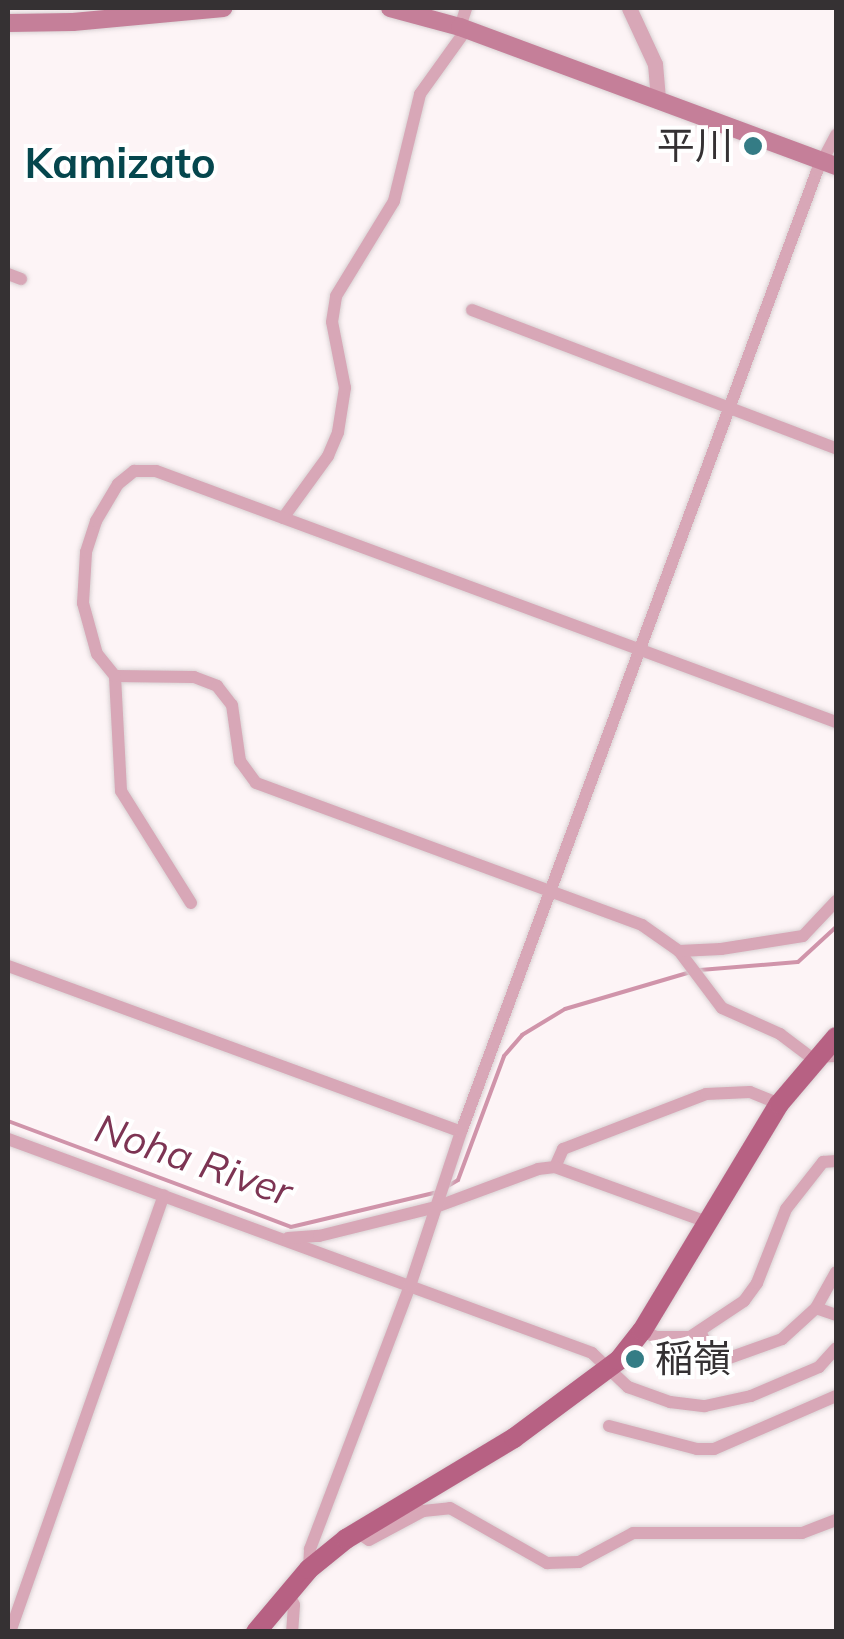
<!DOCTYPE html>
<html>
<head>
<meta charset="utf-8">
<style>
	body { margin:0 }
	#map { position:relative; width:844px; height:1639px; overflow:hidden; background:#fdf4f6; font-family:Mulish,"Noto Sans JP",sans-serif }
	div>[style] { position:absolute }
	.stream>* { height:4px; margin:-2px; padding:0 2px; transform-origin:2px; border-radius:2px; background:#d094aa }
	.roads { filter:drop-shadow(0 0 2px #d9d1d3) drop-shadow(0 0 2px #d9d1d3) }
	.minor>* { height:12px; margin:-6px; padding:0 6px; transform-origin:6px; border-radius:6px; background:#d8a7b7 }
	.tertiary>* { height:15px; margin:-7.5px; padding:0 7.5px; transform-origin:7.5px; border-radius:7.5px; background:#d8a7b7 }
	.secondary>* { height:18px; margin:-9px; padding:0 9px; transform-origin:9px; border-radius:9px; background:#c57f99 }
	.primary>* { height:20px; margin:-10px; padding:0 10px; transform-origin:10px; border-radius:10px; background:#b76183 }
	.dots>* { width:28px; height:28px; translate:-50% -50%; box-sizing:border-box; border:5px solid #fff; border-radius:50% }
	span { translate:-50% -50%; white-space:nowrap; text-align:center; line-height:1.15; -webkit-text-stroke:8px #fff; paint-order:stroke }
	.poi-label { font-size:38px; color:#353133 }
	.right { translate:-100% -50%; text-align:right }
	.left { translate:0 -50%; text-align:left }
	.water-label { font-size:40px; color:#7d3453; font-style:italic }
	.quarter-label { font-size:42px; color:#05464d; font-weight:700 }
	.frame { position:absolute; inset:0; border:10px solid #353133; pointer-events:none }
</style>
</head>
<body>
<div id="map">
	<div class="stream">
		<i style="left:700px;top:970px;width:98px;rotate:-4.7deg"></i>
		<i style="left:798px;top:962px;width:52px;rotate:-42.6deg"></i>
		<i style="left:8px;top:1121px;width:302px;rotate:20.5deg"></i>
		<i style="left:291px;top:1227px;width:151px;rotate:-13.4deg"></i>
		<i style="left:446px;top:1187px;width:14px;rotate:-30deg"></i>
		<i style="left:458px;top:1180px;width:132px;rotate:-69.6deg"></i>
		<i style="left:504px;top:1056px;width:28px;rotate:-49deg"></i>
		<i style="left:522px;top:1035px;width:50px;rotate:-31.2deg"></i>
		<i style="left:565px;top:1009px;width:131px;rotate:-16.4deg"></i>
	</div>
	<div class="roads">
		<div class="minor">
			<i style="left:460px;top:27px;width:20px;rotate:-72deg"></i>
			<i style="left:8px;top:274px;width:14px;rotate:21deg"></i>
			<i style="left:472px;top:310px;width:389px;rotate:20.8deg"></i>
			<i style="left:283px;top:518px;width:77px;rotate:-54deg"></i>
			<i style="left:328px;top:456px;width:26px;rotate:-67deg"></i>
			<i style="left:338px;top:432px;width:45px;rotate:-81deg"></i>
			<i style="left:345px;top:388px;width:67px;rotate:-101.1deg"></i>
			<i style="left:332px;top:322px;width:26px;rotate:-81deg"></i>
			<i style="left:336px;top:296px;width:111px;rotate:-58.6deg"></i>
			<i style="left:394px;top:201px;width:110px;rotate:-76.3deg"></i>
			<i style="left:420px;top:94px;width:79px;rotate:-54.3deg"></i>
			<i style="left:115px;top:676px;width:79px;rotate:0.7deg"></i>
			<i style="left:194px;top:677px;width:25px;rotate:21deg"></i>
			<i style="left:217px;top:686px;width:24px;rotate:52deg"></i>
			<i style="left:232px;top:705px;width:57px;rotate:81.9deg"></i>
			<i style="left:240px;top:761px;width:27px;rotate:54deg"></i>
			<i style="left:256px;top:783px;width:411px;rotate:20.2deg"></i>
			<i style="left:642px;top:925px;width:45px;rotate:35.1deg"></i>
			<i style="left:679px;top:951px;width:71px;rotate:53deg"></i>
			<i style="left:722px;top:1008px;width:64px;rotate:24.1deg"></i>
			<i style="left:780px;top:1034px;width:39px;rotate:37deg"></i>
			<i style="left:811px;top:1057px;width:25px;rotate:-2deg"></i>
			<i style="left:191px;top:903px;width:132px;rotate:-122deg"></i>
			<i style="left:121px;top:791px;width:115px;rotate:-93deg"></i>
			<i style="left:115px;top:676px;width:28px;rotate:-129deg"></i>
			<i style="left:97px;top:654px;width:53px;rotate:-105.4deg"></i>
			<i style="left:83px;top:603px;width:51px;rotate:-86.6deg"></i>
			<i style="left:86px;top:552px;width:33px;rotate:-72deg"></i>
			<i style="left:96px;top:521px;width:43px;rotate:-59.3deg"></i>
			<i style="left:118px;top:484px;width:21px;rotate:-39deg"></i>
			<i style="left:134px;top:471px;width:22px"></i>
			<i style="left:156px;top:471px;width:725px;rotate:20.26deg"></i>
			<i style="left:679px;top:951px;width:42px;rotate:-2.7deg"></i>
			<i style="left:721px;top:949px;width:83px;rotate:-9deg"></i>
			<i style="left:803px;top:936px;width:48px;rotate:-46.7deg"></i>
			<i style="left:8px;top:966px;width:482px;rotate:20.1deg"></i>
			<i style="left:8px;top:1139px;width:622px;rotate:20.12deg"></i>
			<i style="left:592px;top:1353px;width:50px;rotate:43.4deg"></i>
			<i style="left:628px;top:1387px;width:45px;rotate:19.7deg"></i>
			<i style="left:670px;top:1402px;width:35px;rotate:7deg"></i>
			<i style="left:705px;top:1406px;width:47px;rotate:-12.3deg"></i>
			<i style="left:751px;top:1396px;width:74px;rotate:-23.1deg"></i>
			<i style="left:819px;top:1367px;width:25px;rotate:-48deg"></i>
			<i style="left:555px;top:1167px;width:20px;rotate:-66deg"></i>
			<i style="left:563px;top:1149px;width:153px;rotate:-21deg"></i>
			<i style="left:706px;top:1094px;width:44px;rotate:-2.6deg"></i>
			<i style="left:750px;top:1092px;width:31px;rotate:22deg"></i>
			<i style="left:288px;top:1238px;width:31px;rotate:-4deg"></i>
			<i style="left:319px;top:1236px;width:121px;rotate:-13.9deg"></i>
			<i style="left:436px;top:1207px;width:109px;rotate:-20.4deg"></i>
			<i style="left:538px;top:1169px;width:17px;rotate:-7deg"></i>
			<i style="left:555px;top:1167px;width:162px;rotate:19.9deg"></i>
			<i style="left:816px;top:1308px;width:41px;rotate:-60.9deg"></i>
			<i style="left:642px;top:1331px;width:15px;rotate:23deg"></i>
			<i style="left:656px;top:1337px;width:34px"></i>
			<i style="left:690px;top:1337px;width:65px;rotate:-33.7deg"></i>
			<i style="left:744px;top:1301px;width:22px;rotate:-54deg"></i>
			<i style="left:757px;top:1283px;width:79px;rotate:-68.6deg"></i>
			<i style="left:786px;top:1209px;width:60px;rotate:-51.8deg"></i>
			<i style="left:823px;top:1162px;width:13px;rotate:-4deg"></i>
			<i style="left:700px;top:1331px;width:35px;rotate:65deg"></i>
			<i style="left:715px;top:1363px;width:71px;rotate:-19.7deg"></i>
			<i style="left:782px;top:1339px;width:46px;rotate:-42.4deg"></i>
			<i style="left:816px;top:1308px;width:21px;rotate:19deg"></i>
			<i style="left:609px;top:1426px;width:91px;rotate:14.6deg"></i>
			<i style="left:697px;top:1449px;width:17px"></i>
			<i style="left:714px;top:1449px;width:133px;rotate:-23.5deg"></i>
			<i style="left:357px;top:1532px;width:14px;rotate:34deg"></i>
			<i style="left:369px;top:1540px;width:61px;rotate:-28.2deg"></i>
			<i style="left:423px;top:1511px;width:27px;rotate:-6deg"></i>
			<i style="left:450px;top:1508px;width:112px;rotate:29.6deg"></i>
			<i style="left:547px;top:1563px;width:32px;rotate:-2deg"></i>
			<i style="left:579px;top:1562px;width:61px;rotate:-28.2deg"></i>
			<i style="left:633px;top:1533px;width:169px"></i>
			<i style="left:802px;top:1533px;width:36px;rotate:-21deg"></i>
			<i style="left:309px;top:1569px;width:20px;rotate:-87deg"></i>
			<i style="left:310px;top:1549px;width:281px;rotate:-69.2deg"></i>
			<i style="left:410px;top:1286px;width:162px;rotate:-71.7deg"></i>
			<i style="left:461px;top:1132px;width:1025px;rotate:-69.67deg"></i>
			<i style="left:817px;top:171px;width:41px;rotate:-62.2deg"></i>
			<i style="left:288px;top:1593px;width:13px;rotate:63deg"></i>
			<i style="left:294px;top:1605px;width:27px;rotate:94deg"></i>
			<i style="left:10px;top:1632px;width:463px;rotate:-70.6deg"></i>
		</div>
		<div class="tertiary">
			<i style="left:629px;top:8px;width:62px;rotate:65.1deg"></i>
			<i style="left:655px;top:64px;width:36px;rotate:85deg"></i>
		</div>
		<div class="secondary">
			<i style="left:390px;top:8px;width:73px;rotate:15.2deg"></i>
			<i style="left:460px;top:27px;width:401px;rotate:20.3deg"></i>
			<i style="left:8px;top:23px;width:65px;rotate:-0.9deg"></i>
			<i style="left:73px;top:22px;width:151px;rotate:-5.3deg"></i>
		</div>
		<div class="primary">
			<i style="left:256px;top:1632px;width:82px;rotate:-49.9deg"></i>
			<i style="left:309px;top:1569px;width:48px;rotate:-39deg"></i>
			<i style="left:346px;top:1539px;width:196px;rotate:-31deg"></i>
			<i style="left:514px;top:1438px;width:131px;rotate:-36.6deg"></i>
			<i style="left:619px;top:1360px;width:37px;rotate:-52deg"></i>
			<i style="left:642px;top:1331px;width:265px;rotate:-58.9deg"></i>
			<i style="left:779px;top:1104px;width:88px;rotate:-49.6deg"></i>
		</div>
	</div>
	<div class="dots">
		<i style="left:753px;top:146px;background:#347c85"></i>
		<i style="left:635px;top:1359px;background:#347c85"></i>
	</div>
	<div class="poi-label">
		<span class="right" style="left:733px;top:146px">平川</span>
		<span class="left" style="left:655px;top:1359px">稲嶺</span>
	</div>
	<div class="water-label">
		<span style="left:194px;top:1159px;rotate:19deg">Noha River</span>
	</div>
	<div class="quarter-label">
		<span style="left:120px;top:163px">Kamizato</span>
	</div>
	<div class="frame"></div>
</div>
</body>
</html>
